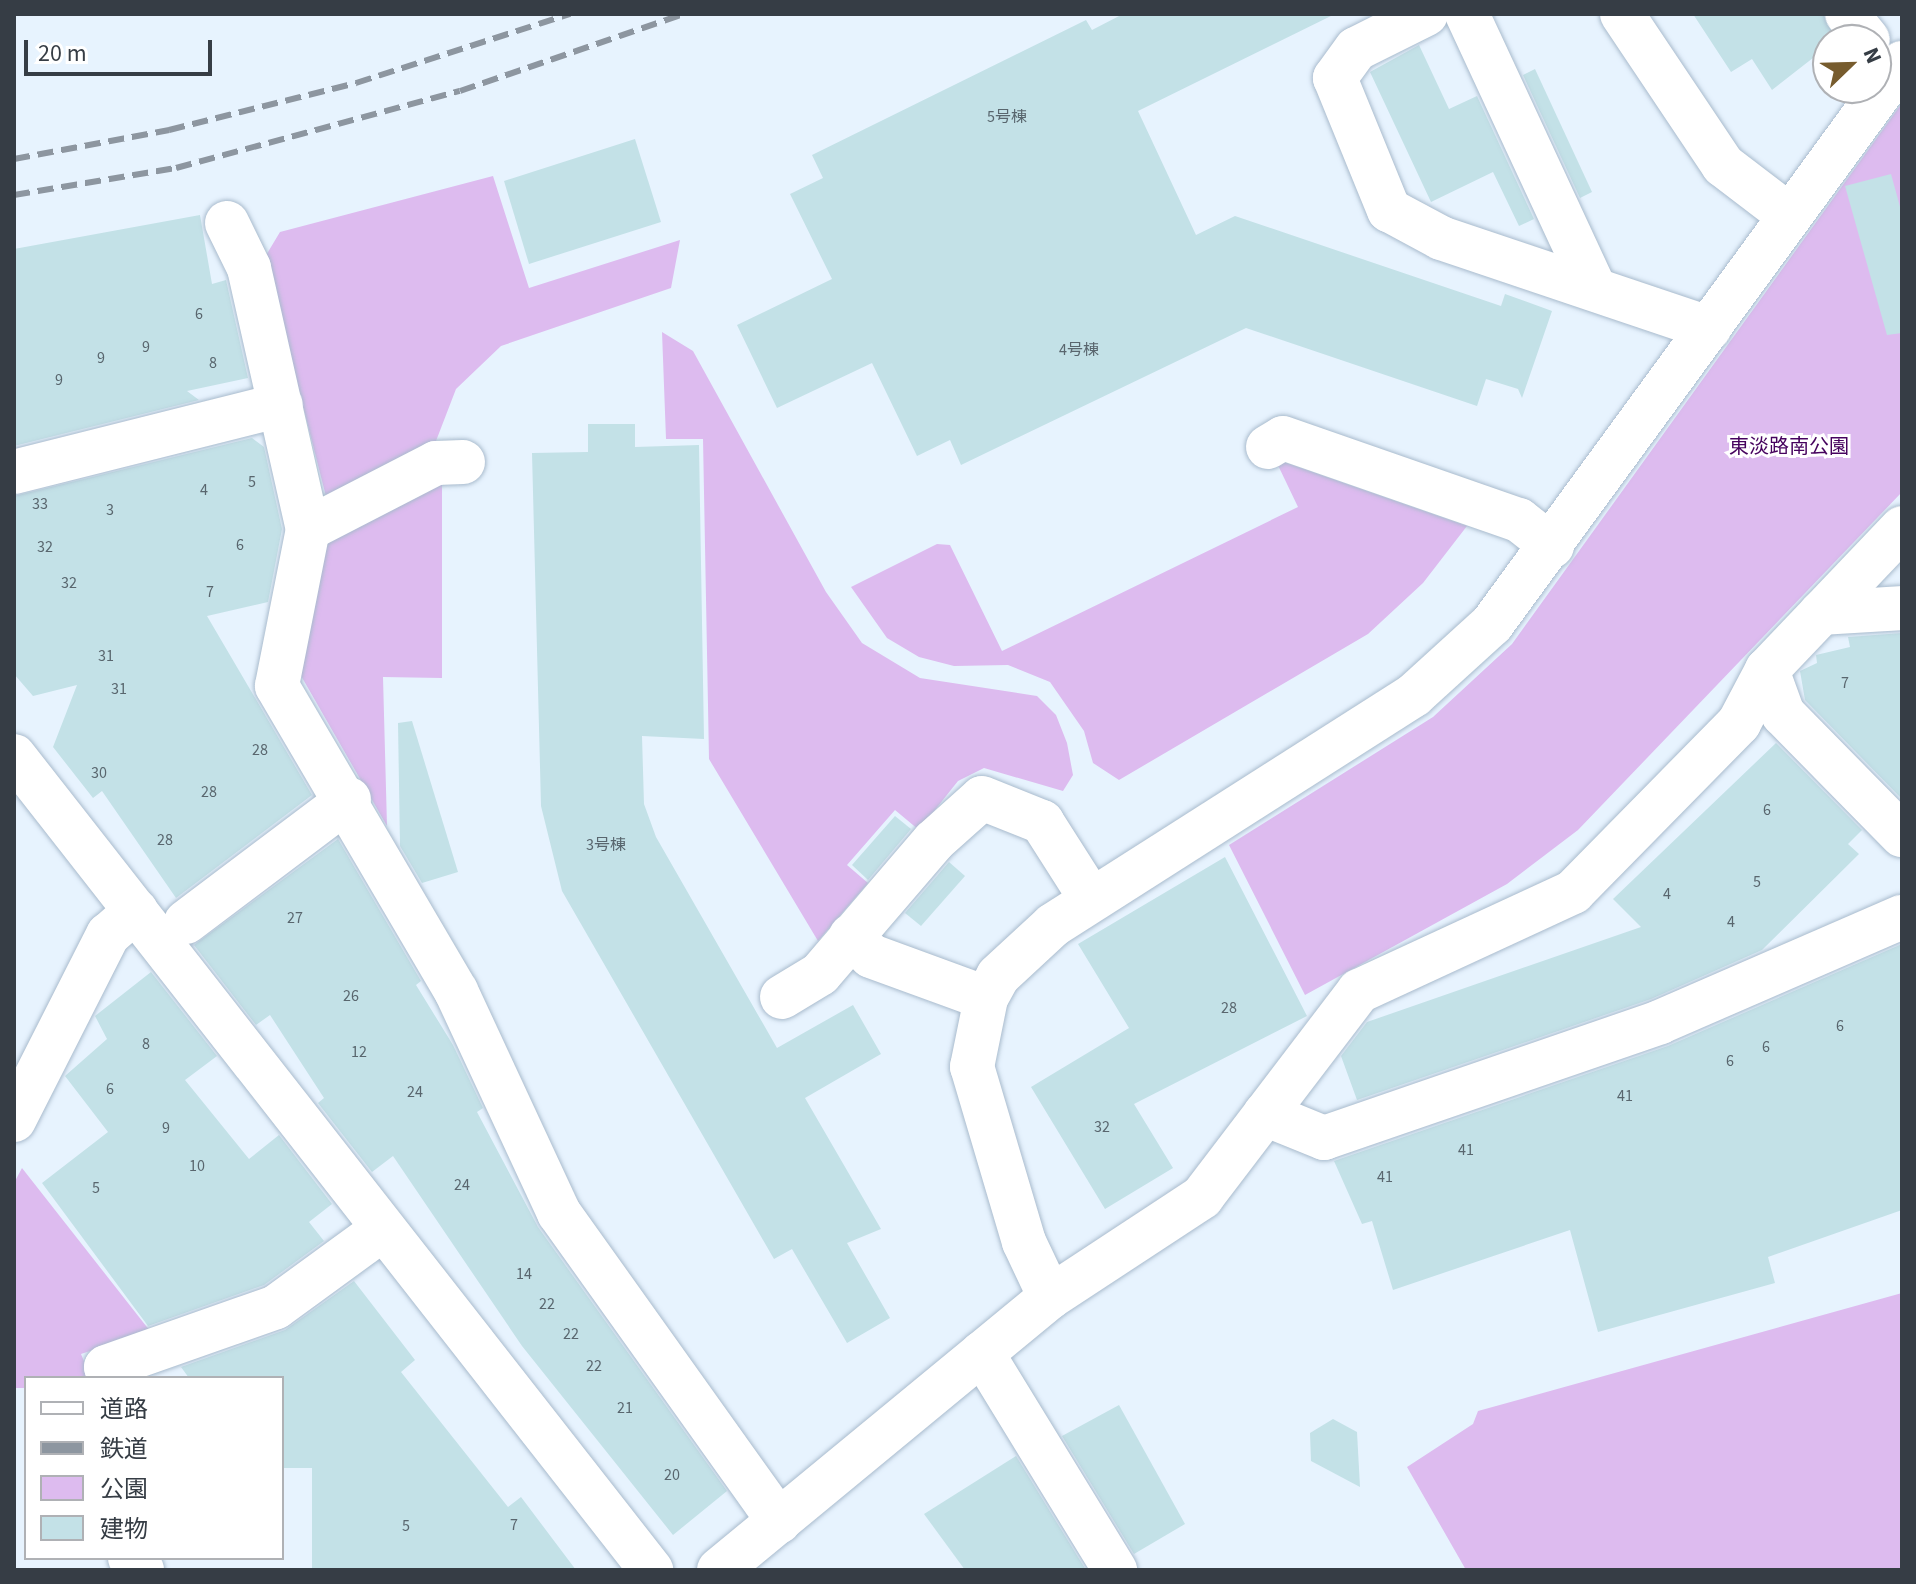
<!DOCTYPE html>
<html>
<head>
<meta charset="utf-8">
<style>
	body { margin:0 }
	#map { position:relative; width:1916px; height:1584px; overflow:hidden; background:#e7f3fe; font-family:"Source Sans 3","Noto Sans JP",sans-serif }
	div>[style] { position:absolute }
	.green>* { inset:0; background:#ddbbef }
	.building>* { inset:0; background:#c3e1e7 }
	.roads { filter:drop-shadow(0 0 2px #a9bbcd) drop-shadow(0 0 2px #a9bbcd) }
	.minor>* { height:44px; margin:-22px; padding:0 22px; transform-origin:22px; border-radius:22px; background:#fff }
	.rail>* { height:6px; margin-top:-3px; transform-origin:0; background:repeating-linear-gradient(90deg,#8d96a0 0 16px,transparent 0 24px) }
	span { translate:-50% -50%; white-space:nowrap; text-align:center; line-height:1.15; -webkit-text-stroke:6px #fff; paint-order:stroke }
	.number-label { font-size:16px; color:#59666e }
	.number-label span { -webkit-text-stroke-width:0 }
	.park-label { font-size:20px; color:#46035e }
	.frame { position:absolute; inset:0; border:16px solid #363d45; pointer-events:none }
	.legend { position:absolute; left:24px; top:1376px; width:260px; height:184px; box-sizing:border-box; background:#fff; border:2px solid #afb1b5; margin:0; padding:10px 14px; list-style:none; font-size:24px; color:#363d45 }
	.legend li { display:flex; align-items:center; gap:16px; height:40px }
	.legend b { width:40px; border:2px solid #afb1b5 }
	.north { position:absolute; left:1812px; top:24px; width:80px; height:80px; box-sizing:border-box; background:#fff; border:2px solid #afb1b5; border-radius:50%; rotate:67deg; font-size:22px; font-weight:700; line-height:32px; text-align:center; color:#363d45 }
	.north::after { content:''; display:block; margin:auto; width:28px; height:36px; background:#775c2e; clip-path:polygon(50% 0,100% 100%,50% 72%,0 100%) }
	.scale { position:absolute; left:24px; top:40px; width:188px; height:36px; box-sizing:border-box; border:4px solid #363d45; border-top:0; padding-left:10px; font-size:24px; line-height:28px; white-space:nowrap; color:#363d45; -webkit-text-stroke:6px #fff; paint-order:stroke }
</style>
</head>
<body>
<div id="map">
	<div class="green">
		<i style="clip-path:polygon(1902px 103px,1902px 492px,1578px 830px,1507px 884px,1305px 995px,1229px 845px,1433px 717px,1512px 644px)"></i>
		<i style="clip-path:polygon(493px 176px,529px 288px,680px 240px,671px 288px,501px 346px,456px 389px,431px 454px,442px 484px,442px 678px,383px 677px,387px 826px,300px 674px,332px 520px,265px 257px,280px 232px)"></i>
		<i style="clip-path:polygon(662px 332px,693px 351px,826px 592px,862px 643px,920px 678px,1037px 696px,1056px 715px,1067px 743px,1073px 775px,1063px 791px,984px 768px,958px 781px,919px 830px,895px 810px,847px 865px,868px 883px,818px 941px,709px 759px,703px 439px,666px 439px)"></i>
		<i style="clip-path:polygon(1275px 459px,1467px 526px,1423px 583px,1368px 634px,1119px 780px,1093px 763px,1084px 731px,1050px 682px,1008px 665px,954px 666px,919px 657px,887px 638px,851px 587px,937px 544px,950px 545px,1002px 651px,1298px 507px)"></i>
		<i style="clip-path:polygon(22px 1168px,150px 1331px,81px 1354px,91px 1378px,26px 1378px,26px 1388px,14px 1388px,14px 1183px)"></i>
		<i style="clip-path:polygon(1902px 1293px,1902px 1570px,1466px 1570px,1407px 1467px,1473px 1424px,1478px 1411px)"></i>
	</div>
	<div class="building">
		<i style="clip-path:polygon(1123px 14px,1335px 14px,1138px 111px,1196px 235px,1235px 216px,1501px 306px,1505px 294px,1552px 311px,1522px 398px,1518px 389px,1486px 379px,1477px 406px,1246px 328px,961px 465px,950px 440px,917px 456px,872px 363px,777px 408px,737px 325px,832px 279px,790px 194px,823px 178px,812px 155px,1086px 20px,1092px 30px)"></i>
		<i style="clip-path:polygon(1693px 14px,1823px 14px,1836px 40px,1772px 90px,1752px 59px,1731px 72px)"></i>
		<i style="clip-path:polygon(1419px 45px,1449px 109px,1477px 96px,1534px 219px,1519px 226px,1493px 172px,1431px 202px,1370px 72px)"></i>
		<i style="clip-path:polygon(1535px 69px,1592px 192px,1580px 198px,1523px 75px)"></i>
		<i style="clip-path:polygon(635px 139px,661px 222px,529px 264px,504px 181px)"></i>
		<i style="clip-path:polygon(1891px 174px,1902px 214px,1902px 333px,1887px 335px,1845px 186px)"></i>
		<i style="clip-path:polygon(200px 215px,212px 284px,226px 280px,248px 378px,187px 391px,199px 400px,14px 446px,14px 249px)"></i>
		<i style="clip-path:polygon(588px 424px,635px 424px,635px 447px,699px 445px,704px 739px,642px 736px,644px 804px,656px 837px,777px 1048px,853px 1005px,881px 1054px,805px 1098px,881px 1229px,847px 1243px,890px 1318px,847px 1343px,792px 1249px,774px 1259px,562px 891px,541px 806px,532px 453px,588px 452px)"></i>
		<i style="clip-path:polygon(252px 438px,264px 447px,282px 529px,268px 602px,207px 616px,312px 795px,176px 898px,102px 791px,93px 798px,53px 747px,77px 685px,33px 696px,14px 674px,14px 496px)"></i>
		<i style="clip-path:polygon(1902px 633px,1902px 796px,1900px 797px,1805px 700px,1800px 671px,1817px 663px,1816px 655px,1850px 647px,1848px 637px)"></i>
		<i style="clip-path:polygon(412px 721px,458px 872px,422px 883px,400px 846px,398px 723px)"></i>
		<i style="clip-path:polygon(1776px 743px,1862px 830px,1848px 844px,1859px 854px,1762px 950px,1651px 999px,1357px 1100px,1341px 1056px,1367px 1022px,1641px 927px,1613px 899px)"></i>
		<i style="clip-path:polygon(895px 816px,911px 829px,868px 880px,852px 865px)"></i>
		<i style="clip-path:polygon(338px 839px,421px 981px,416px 985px,453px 1045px,483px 1108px,477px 1112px,538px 1227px,727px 1491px,673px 1535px,522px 1346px,393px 1156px,372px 1172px,318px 1103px,324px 1098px,270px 1015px,256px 1025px,194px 945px)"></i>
		<i style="clip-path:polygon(1225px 857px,1307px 1016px,1134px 1104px,1173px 1168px,1105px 1209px,1031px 1087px,1129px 1028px,1078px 944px)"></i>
		<i style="clip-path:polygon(949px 862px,965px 876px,921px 926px,905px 913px)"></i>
		<i style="clip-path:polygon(1902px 944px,1902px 1210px,1768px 1257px,1775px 1283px,1598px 1332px,1570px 1230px,1393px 1290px,1372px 1221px,1362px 1224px,1334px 1161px,1668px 1046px)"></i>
		<i style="clip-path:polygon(151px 972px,217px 1056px,185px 1080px,249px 1159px,279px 1135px,332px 1204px,309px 1222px,324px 1241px,264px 1285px,148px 1326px,42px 1183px,108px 1132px,65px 1076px,107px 1039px,95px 1016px)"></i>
		<i style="clip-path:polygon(354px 1281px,415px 1360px,401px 1372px,508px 1507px,521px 1497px,576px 1570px,312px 1570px,312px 1468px,282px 1468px,282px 1378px,189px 1378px,181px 1367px,285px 1330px)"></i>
		<i style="clip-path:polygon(1119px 1405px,1185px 1524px,1134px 1554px,1062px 1436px)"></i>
		<i style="clip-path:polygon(1333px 1419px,1357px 1432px,1360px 1487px,1311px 1461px,1310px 1433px)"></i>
		<i style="clip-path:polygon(1016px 1456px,1086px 1570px,965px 1570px,924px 1514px)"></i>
	</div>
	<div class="roads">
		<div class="minor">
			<i style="left:1426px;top:14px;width:78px;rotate:153.4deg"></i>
			<i style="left:1356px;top:49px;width:36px;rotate:126deg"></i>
			<i style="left:1335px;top:78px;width:143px;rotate:67.8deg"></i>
			<i style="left:1389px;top:210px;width:59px;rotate:28.3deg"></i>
			<i style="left:1441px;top:238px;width:283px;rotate:18.6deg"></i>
			<i style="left:1467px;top:14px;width:300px;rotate:65.1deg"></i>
			<i style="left:1622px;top:14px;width:182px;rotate:56.2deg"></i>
			<i style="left:1723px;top:165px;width:84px;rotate:37.3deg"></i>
			<i style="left:1847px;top:14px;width:33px;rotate:51deg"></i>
			<i style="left:227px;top:223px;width:50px;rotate:63.9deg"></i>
			<i style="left:249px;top:268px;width:268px;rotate:77.3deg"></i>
			<i style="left:308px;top:529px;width:160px;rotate:101.2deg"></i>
			<i style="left:277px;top:686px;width:354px;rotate:59.6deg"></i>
			<i style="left:456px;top:991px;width:245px;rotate:65.1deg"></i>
			<i style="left:559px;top:1213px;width:379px;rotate:54.5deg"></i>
			<i style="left:1268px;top:447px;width:17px;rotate:-31deg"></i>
			<i style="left:1283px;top:438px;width:250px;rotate:19.2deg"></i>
			<i style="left:1519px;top:520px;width:42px;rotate:38.2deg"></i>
			<i style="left:14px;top:472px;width:275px;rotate:-14.1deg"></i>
			<i style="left:308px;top:529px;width:144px;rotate:-27.3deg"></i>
			<i style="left:436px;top:463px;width:27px;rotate:-2deg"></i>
			<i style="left:1821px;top:613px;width:81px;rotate:-3.5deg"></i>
			<i style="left:1767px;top:670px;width:47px;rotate:70deg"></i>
			<i style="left:1783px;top:714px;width:170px;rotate:45.5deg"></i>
			<i style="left:14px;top:756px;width:1034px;rotate:51.95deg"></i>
			<i style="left:186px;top:922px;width:204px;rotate:-37deg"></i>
			<i style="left:851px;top:936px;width:28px;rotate:45deg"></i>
			<i style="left:871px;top:956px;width:122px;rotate:20.1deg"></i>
			<i style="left:782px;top:997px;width:44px;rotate:-31.2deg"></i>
			<i style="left:820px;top:974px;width:175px;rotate:-49.4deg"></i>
			<i style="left:934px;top:841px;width:64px;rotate:-41.9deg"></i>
			<i style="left:982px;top:798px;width:65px;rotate:21.8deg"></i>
			<i style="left:1042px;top:822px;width:91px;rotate:57.5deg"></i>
			<i style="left:1265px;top:1114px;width:64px;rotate:22.1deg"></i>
			<i style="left:1324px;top:1138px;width:355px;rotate:-19deg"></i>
			<i style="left:1660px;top:1022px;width:264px;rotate:-23.5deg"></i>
			<i style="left:14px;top:1120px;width:208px;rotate:-63.1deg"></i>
			<i style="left:108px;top:935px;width:37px;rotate:-41deg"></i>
			<i style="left:1050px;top:1297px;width:182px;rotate:-33.3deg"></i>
			<i style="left:1202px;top:1197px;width:259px;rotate:-52.7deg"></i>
			<i style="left:1359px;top:991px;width:236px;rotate:-24.8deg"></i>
			<i style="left:1573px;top:892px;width:237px;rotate:-45.5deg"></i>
			<i style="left:1739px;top:723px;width:60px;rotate:-62.2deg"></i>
			<i style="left:1767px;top:670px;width:196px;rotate:-46.4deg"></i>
			<i style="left:982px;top:1353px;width:255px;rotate:58.5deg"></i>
			<i style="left:109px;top:1378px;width:11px;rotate:-105deg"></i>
			<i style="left:106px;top:1367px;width:180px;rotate:-19.4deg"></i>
			<i style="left:276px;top:1307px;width:132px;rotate:-36.1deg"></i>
			<i style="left:130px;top:1558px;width:17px;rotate:45deg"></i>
			<i style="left:719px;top:1570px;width:429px;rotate:-39.5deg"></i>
			<i style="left:1050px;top:1297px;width:61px;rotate:-115.3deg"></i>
			<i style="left:1024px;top:1242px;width:183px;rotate:-106.5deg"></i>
			<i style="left:972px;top:1067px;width:70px;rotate:-78.5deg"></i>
			<i style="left:986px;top:998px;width:25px;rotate:-61deg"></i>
			<i style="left:998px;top:976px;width:75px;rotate:-42.8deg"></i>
			<i style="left:1053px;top:925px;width:428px;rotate:-32.5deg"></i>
			<i style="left:1414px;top:695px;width:105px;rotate:-42.3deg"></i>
			<i style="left:1492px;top:624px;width:695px;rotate:-53.84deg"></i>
		</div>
	</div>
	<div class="rail">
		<i style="left:14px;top:159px;width:158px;rotate:-10.6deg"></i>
		<i style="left:169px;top:130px;width:193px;rotate:-14.1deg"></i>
		<i style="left:356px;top:83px;width:225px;rotate:-17.9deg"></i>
		<i style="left:14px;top:195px;width:164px;rotate:-9.5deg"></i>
		<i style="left:176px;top:168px;width:294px;rotate:-15.2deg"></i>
		<i style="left:460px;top:91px;width:236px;rotate:-19deg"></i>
	</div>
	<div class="number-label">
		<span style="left:1007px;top:117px">5号棟</span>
		<span style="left:199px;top:314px">6</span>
		<span style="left:146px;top:347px">9</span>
		<span style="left:1079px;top:350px">4号棟</span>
		<span style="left:101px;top:358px">9</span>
		<span style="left:213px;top:363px">8</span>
		<span style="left:59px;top:380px">9</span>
		<span style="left:252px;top:482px">5</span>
		<span style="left:204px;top:490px">4</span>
		<span style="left:40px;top:504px">33</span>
		<span style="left:110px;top:510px">3</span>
		<span style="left:240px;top:545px">6</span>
		<span style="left:45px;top:547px">32</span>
		<span style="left:69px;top:583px">32</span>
		<span style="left:210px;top:592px">7</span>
		<span style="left:106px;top:656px">31</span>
		<span style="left:1845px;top:683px">7</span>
		<span style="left:119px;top:689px">31</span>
		<span style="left:260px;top:750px">28</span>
		<span style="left:99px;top:773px">30</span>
		<span style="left:209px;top:792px">28</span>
		<span style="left:1767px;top:810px">6</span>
		<span style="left:165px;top:840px">28</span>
		<span style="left:606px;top:845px">3号棟</span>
		<span style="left:1757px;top:882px">5</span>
		<span style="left:1667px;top:894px">4</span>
		<span style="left:295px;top:918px">27</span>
		<span style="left:1731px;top:922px">4</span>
		<span style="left:351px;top:996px">26</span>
		<span style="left:1229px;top:1008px">28</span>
		<span style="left:1840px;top:1026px">6</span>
		<span style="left:146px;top:1044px">8</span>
		<span style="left:1766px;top:1047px">6</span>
		<span style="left:359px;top:1052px">12</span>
		<span style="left:1730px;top:1061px">6</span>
		<span style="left:110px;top:1089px">6</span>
		<span style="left:415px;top:1092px">24</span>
		<span style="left:1625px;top:1096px">41</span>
		<span style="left:1102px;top:1127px">32</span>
		<span style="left:166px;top:1128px">9</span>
		<span style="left:1466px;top:1150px">41</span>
		<span style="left:197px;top:1166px">10</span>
		<span style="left:1385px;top:1177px">41</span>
		<span style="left:462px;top:1185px">24</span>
		<span style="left:96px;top:1188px">5</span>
		<span style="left:524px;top:1274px">14</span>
		<span style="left:547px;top:1304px">22</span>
		<span style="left:571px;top:1334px">22</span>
		<span style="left:594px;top:1366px">22</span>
		<span style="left:625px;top:1408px">21</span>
		<span style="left:672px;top:1475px">20</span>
		<span style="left:514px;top:1525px">7</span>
		<span style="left:406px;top:1526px">5</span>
	</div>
	<div class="park-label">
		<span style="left:1789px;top:447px">東淡路南公園</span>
	</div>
	<div class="frame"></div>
	<ul class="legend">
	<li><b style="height:10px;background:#fff"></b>道路</li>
	<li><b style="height:10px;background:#8d96a0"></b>鉄道</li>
	<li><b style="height:22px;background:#ddbbef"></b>公園</li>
	<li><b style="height:22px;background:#c3e1e7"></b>建物</li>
	</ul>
	<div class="north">N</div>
	<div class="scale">20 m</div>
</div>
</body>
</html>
